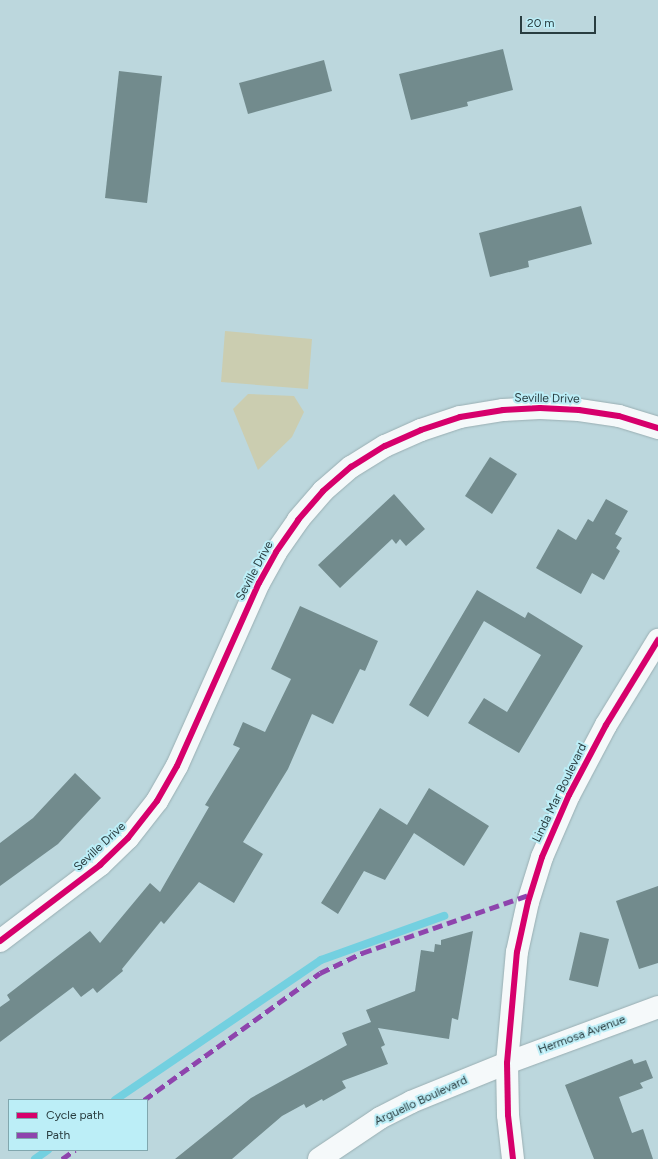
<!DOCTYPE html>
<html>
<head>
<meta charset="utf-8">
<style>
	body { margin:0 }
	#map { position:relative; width:658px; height:1159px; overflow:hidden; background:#bcd7dd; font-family:Figtree,sans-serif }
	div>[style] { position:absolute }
	.green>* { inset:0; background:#cbcdb0 }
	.stream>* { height:8px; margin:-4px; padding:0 4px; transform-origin:4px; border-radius:4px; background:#73d0e0 }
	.building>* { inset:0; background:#728b8d }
	.roads { filter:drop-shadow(0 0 1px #99aeb2) drop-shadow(0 0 1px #99aeb2) }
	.street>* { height:22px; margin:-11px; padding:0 11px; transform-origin:11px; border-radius:11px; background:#f5f9fa }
	.secondary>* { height:22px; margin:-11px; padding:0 11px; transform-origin:11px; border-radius:11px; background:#f5f9fa }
	.quiet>* { height:5px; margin-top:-2.5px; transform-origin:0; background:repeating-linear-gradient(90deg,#8e44ad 0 10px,transparent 0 15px) }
	.cycleway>* { height:6px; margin:-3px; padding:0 3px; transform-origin:3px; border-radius:3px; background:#d6006c }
	span { translate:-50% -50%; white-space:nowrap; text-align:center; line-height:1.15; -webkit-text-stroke:4px #bceef7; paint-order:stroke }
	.street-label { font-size:12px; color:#293d40 }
	.legend { position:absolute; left:8px; top:1099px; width:140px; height:52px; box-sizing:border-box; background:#bceef7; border:1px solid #81a7ae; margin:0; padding:5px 7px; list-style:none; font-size:12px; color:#293d40 }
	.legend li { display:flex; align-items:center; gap:8px; height:20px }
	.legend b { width:20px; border:1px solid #81a7ae }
	.scale { position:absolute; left:520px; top:16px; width:76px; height:18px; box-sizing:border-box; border:2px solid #293d40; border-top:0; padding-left:5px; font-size:12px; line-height:14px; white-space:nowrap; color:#293d40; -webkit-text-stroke:3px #bceef7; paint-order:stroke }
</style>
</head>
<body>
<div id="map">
	<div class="green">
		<i style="clip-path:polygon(225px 331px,312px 339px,308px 389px,221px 382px)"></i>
		<i style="clip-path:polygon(248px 394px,294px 396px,304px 412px,292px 437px,258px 470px,233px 409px)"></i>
	</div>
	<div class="stream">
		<i style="left:115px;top:1100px;width:249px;rotate:-34.2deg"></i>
		<i style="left:321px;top:960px;width:131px;rotate:-19.7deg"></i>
		<i style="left:35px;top:1159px;width:16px;rotate:-35deg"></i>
	</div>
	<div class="building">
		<i style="clip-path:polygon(503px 49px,513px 90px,467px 102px,468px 106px,411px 120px,399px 74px)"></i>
		<i style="clip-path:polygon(324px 60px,332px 91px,248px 114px,239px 83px)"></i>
		<i style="clip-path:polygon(119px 71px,162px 76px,147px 203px,105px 198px)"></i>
		<i style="clip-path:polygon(581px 206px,592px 244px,528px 261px,529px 267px,490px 277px,479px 233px)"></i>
		<i style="clip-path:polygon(490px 457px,517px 474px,492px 514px,465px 496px)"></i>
		<i style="clip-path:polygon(394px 494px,425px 529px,406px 546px,400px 539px,396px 544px,392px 539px,340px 588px,318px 565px)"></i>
		<i style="clip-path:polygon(606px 499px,628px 511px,615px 534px,622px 538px,616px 548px,620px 551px,604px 580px,592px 573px,581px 594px,536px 568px,558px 529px,576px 540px,588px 519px,593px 522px)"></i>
		<i style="clip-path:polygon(477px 590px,525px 618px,528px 612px,583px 646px,519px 753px,468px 723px,484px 698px,507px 712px,541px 655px,484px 621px,428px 717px,409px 705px)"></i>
		<i style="clip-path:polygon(300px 606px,378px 641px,365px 671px,360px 669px,333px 724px,312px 714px,288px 769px,243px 842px,263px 854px,234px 903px,199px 882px,164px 924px,161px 921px,122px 969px,123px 971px,97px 993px,93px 988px,81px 997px,73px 987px,0 1042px,0 1007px,10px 1000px,7px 995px,90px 931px,100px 943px,150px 883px,160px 892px,209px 807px,205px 805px,240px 748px,233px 745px,243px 722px,265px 732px,291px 679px,271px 669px)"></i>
		<i style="clip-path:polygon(75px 773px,101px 798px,58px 844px,0 886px,0 843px,33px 818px)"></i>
		<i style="clip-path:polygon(429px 788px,489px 826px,464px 866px,414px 833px,385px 880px,364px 871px,338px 914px,321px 903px,380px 808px,407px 825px)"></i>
		<i style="clip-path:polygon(658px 886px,658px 963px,639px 969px,616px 901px)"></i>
		<i style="clip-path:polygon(473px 931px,458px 1020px,452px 1018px,449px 1039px,378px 1028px,385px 1045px,381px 1047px,388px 1064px,342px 1081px,346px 1088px,323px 1101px,322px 1099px,306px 1108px,304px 1104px,282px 1116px,232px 1159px,175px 1159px,251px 1098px,347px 1045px,342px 1033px,371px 1022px,366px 1010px,415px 991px,421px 950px,434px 952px,435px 944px,441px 945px,441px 940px)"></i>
		<i style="clip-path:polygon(580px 932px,609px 939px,598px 987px,569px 980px)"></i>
		<i style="clip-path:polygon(632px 1059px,634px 1064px,646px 1060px,653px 1078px,640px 1083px,643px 1088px,619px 1097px,632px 1133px,643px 1129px,653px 1159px,594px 1159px,565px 1085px)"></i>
	</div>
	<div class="roads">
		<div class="street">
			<i style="left:0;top:941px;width:126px;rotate:-37.2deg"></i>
			<i style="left:100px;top:865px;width:39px;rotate:-44deg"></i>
			<i style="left:128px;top:838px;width:47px;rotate:-51.9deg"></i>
			<i style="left:157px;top:801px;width:40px;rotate:-60.3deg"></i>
			<i style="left:177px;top:766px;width:201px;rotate:-65.9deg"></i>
			<i style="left:259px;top:583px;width:35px;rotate:-61deg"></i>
			<i style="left:276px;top:552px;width:39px;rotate:-55deg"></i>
			<i style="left:298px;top:520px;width:38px;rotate:-49deg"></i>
			<i style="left:323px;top:491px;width:37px;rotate:-41deg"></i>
			<i style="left:351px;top:467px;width:40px;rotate:-32deg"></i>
			<i style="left:385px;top:446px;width:39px;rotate:-24deg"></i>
			<i style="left:421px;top:430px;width:41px;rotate:-18.4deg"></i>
			<i style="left:460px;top:417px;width:44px;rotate:-9.2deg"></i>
			<i style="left:503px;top:410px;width:37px;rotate:-3deg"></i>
			<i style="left:540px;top:408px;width:39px;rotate:3deg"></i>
			<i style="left:579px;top:410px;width:40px;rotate:8.5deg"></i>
			<i style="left:619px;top:416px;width:41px;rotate:17.1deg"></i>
			<i style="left:319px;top:1159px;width:73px;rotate:-33.9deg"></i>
			<i style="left:380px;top:1118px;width:35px;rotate:-27deg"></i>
			<i style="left:411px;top:1102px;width:104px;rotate:-22.1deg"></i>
			<i style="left:507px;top:1063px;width:161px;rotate:-20.3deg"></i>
		</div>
		<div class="secondary">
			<i style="left:513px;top:1159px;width:44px;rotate:-96.5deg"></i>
			<i style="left:508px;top:1115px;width:52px;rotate:-91.1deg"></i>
			<i style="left:507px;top:1063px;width:111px;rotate:-84.9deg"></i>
			<i style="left:517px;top:952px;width:51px;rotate:-77.6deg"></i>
			<i style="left:528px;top:902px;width:47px;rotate:-72.7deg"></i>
			<i style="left:542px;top:857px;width:68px;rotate:-66.5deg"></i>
			<i style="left:569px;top:795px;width:79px;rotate:-62.1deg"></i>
			<i style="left:606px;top:725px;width:100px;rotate:-58.5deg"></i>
		</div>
	</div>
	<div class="quiet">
		<i style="left:144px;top:1100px;width:217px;rotate:-35.8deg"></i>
		<i style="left:320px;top:973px;width:47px;rotate:-25.5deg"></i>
		<i style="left:362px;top:953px;width:179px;rotate:-19.2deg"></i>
		<i style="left:62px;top:1159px;width:16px;rotate:-35deg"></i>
	</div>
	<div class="cycleway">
		<i style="left:0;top:941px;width:126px;rotate:-37.2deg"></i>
		<i style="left:100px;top:865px;width:39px;rotate:-44deg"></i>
		<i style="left:128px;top:838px;width:47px;rotate:-51.9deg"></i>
		<i style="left:157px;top:801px;width:40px;rotate:-60.3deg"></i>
		<i style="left:177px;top:766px;width:201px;rotate:-65.9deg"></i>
		<i style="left:259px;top:583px;width:35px;rotate:-61deg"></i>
		<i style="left:276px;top:552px;width:39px;rotate:-55deg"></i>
		<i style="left:298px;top:520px;width:38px;rotate:-49deg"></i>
		<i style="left:323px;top:491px;width:37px;rotate:-41deg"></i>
		<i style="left:351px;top:467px;width:40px;rotate:-32deg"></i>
		<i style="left:385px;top:446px;width:39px;rotate:-24deg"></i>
		<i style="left:421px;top:430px;width:41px;rotate:-18.4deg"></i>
		<i style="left:460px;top:417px;width:44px;rotate:-9.2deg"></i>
		<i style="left:503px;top:410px;width:37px;rotate:-3deg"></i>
		<i style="left:540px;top:408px;width:39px;rotate:3deg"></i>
		<i style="left:579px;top:410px;width:40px;rotate:8.5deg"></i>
		<i style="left:619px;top:416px;width:41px;rotate:17.1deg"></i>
		<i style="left:513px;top:1159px;width:44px;rotate:-96.5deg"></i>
		<i style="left:508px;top:1115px;width:52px;rotate:-91.1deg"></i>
		<i style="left:507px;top:1063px;width:111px;rotate:-84.9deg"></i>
		<i style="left:517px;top:952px;width:51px;rotate:-77.6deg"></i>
		<i style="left:528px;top:902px;width:47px;rotate:-72.7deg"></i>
		<i style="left:542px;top:857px;width:68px;rotate:-66.5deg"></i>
		<i style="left:569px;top:795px;width:79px;rotate:-62.1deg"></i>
		<i style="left:606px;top:725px;width:100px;rotate:-58.5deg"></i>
	</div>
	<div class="street-label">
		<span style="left:547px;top:399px;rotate:1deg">Seville Drive</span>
		<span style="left:255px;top:571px;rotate:-62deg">Seville Drive</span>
		<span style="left:560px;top:793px;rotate:-64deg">Linda Mar Boulevard</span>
		<span style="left:100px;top:847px;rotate:-43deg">Seville Drive</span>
		<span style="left:582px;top:1035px;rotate:-20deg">Hermosa Avenue</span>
		<span style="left:421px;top:1101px;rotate:-25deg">Arguello Boulevard</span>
	</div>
	<ul class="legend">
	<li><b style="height:5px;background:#d6006c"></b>Cycle path</li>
	<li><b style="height:5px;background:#8e44ad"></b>Path</li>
	</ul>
	<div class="scale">20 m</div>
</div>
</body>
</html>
